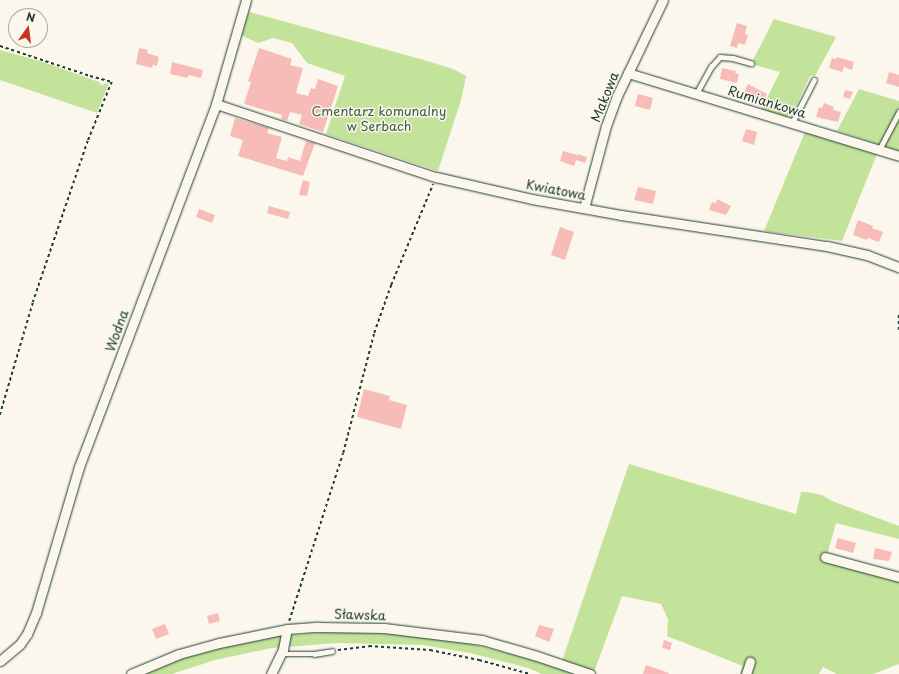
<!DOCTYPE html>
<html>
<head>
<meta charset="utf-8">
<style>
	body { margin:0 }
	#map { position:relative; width:899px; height:674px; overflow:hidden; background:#fbf7ec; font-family:"Playpen Sans",sans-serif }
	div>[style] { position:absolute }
	.green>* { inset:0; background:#c3e29a }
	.building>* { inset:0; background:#f7bcb7 }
	.path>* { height:1.5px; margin-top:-0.75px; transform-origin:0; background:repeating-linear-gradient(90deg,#1f3d34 0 3px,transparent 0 6px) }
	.roads { filter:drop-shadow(0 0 1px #1f3d34) drop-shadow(0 0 1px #1f3d34) }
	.lane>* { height:4.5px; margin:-2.25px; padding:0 2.25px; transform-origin:2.25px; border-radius:2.25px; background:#fbf7ec }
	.street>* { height:9px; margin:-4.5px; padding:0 4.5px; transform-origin:4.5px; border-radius:4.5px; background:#fbf7ec }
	span { translate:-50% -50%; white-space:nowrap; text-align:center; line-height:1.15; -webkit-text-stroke:3px #fbf7ec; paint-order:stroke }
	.street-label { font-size:13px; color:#1f3d34 }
	.park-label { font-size:13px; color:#405e48 }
	.north { position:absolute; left:8px; top:8px; width:40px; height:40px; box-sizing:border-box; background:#fbf7ec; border:1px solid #a3ada2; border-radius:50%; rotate:14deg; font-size:11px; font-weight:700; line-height:16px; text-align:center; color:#1f3d34 }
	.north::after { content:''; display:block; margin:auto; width:14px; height:18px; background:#c8321e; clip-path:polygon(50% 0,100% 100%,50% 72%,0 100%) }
</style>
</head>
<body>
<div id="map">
	<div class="green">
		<i style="clip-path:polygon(249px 12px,424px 60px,453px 69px,466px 76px,461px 100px,438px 171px,326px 134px,345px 76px,307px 63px,292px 43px,273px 38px,258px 43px,241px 35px)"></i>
		<i style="clip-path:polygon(774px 19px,836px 37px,815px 76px,810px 76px,793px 113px,786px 118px,761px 110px,780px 72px,755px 65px,753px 60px)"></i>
		<i style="clip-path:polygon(0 50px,43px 62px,99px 82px,101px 85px,109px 83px,97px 113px,0 80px)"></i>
		<i style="clip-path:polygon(859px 89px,899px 101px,899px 151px,837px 131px)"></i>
		<i style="clip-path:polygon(805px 132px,877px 154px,842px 241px,764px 231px)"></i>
		<i style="clip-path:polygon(629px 464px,796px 514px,801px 492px,806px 492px,822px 495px,832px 501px,899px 526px,899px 539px,836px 523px,826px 559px,899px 581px,899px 664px,873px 674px,837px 674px,823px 667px,819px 674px,740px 674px,743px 666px,667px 636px,668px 619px,661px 604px,622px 596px,594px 672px,562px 661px)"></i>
		<i style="clip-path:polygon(328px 632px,398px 634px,468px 643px,530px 659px,576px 674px,542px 674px,528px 668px,470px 653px,423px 645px,337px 643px,272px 648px,215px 660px,172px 674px,139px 674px,168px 662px,221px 647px,271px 637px)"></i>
	</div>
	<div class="building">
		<i style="clip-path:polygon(737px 23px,747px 26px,745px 34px,748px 35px,745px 45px,738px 43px,737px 48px,730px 46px)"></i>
		<i style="clip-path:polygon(139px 48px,148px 50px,147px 53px,159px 57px,157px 66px,153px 65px,152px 68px,136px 64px)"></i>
		<i style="clip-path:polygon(259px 48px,292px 59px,290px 65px,303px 68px,296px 93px,308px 96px,311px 88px,315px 89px,318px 79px,338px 86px,323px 132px,299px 124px,302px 115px,290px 112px,287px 121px,281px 119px,282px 115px,244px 104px,251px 82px,248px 81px)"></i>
		<i style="clip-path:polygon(837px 57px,854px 62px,852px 70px,844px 67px,842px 72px,829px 68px,832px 58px,836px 59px)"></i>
		<i style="clip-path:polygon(172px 62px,203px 70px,201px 78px,188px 75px,188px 78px,170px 74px)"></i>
		<i style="clip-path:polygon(722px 68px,736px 71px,735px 73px,739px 74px,737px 83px,720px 79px)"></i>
		<i style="clip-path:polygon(889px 72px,899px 75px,899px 87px,886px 83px)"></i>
		<i style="clip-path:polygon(748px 84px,767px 94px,762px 103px,743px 94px)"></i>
		<i style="clip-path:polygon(845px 90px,853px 92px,850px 99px,843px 97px)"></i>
		<i style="clip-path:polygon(638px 94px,653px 98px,650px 110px,635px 106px)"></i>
		<i style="clip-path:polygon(824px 103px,834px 107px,833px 110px,841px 112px,838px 122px,816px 117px,819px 107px,822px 108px)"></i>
		<i style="clip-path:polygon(235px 118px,269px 128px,267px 133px,282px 137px,276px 158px,287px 161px,288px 157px,300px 161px,306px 141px,315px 143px,303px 176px,238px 156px,243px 140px,230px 136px)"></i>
		<i style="clip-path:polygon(746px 129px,757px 132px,754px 145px,742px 141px)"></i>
		<i style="clip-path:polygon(563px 151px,577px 155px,577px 158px,578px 154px,587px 157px,585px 163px,576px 160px,574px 166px,560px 161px)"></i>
		<i style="clip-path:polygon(303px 180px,310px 182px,307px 196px,299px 195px)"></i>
		<i style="clip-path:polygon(638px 187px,656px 191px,653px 204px,634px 200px)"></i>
		<i style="clip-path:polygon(717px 199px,731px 206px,726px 215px,709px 210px,712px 202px,716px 203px)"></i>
		<i style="clip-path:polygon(269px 206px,290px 212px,288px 219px,267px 213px)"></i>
		<i style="clip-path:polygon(199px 209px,215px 215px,212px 223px,196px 217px)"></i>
		<i style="clip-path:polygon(858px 220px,873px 226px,872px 228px,883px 232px,879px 242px,868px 238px,867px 240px,853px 235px)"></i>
		<i style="clip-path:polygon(560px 227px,574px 232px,565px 260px,551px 255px)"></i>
		<i style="clip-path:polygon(364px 389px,390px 396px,389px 400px,407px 405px,401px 429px,357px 417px)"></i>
		<i style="clip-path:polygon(838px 538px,856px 543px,853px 553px,835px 548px)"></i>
		<i style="clip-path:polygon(875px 548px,892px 552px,889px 561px,873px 559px)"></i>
		<i style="clip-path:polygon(218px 613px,220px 621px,209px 624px,207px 616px)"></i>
		<i style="clip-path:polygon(165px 624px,169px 634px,156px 639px,152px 629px)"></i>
		<i style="clip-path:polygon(539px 625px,554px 629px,549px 642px,535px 636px)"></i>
		<i style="clip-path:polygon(664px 640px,672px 643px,670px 650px,662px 648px)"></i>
		<i style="clip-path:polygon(646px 665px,669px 673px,669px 674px,643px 674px)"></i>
	</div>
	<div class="path">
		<i style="left:0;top:46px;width:95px;rotate:18.4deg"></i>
		<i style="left:90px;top:76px;width:23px;rotate:15deg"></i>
		<i style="left:112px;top:82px;width:64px;rotate:112.1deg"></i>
		<i style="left:88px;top:141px;width:171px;rotate:108.8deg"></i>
		<i style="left:33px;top:303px;width:117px;rotate:106.4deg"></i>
		<i style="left:899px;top:315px;width:15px;rotate:90deg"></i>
		<i style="left:289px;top:621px;width:176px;rotate:-72.2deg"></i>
		<i style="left:343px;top:453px;width:124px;rotate:-75.5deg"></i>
		<i style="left:374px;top:333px;width:51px;rotate:-70.5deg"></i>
		<i style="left:391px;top:285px;width:109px;rotate:-67.4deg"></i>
		<i style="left:338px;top:650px;width:31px;rotate:-7deg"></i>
		<i style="left:369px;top:646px;width:61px;rotate:3.8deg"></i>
		<i style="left:430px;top:650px;width:50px;rotate:11.5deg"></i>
		<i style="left:479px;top:660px;width:53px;rotate:15.4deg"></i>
	</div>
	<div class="roads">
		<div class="lane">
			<i style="left:696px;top:94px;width:31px;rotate:-61deg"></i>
			<i style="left:711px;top:67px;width:13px;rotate:-48deg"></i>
			<i style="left:720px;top:57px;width:13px;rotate:4deg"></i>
			<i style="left:733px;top:58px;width:19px;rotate:16deg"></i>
			<i style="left:792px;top:123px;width:48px;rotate:-62.9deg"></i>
			<i style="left:879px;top:150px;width:43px;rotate:-62.2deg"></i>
			<i style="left:280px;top:654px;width:34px"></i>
			<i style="left:314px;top:654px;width:18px;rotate:-9deg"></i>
		</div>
		<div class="street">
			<i style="left:628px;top:73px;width:283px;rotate:17deg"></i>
			<i style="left:216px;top:104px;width:232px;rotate:18.4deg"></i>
			<i style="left:436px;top:177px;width:98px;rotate:12.9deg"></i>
			<i style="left:532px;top:199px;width:90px;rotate:10.2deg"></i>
			<i style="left:621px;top:215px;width:208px;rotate:8.6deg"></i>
			<i style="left:827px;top:246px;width:41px;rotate:12.7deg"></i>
			<i style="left:867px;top:255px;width:34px;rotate:21deg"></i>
			<i style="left:584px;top:208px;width:85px;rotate:-75deg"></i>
			<i style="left:606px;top:126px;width:32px;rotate:-70deg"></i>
			<i style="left:617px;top:96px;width:106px;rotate:-64.4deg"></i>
			<i style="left:825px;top:557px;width:77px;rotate:15.1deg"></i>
			<i style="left:0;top:661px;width:26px;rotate:-40deg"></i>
			<i style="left:20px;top:644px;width:12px;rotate:-55deg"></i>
			<i style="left:27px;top:634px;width:23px;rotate:-67deg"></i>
			<i style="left:36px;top:613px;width:152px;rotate:-73.6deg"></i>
			<i style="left:79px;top:467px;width:388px;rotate:-69.3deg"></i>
			<i style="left:216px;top:104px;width:108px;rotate:-73.9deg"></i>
			<i style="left:131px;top:674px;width:52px;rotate:-22.6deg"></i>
			<i style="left:179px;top:654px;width:41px;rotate:-15.4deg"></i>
			<i style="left:219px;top:643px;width:69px;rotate:-11.6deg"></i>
			<i style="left:287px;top:629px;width:31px;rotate:-4deg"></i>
			<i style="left:318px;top:627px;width:66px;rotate:0.9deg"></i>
			<i style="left:384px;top:628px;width:99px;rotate:7deg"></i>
			<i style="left:482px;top:640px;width:57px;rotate:16.2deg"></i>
			<i style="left:537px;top:656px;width:56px;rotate:18.8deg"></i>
			<i style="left:271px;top:674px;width:28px;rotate:-64deg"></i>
			<i style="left:283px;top:649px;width:20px;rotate:-79deg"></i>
			<i style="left:746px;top:674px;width:13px;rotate:-72deg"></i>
		</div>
	</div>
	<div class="street-label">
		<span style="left:605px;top:97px;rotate:-68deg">Makowa</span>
		<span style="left:767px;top:102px;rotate:17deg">Rumiankowa</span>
		<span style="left:556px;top:190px;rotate:11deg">Kwiatowa</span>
		<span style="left:117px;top:331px;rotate:-70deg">Wodna</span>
		<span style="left:360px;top:615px;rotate:2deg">Sławska</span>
	</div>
	<div class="park-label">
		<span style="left:379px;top:119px">Cmentarz komunalny<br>w Serbach</span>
	</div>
	<div class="north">N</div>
</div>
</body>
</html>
